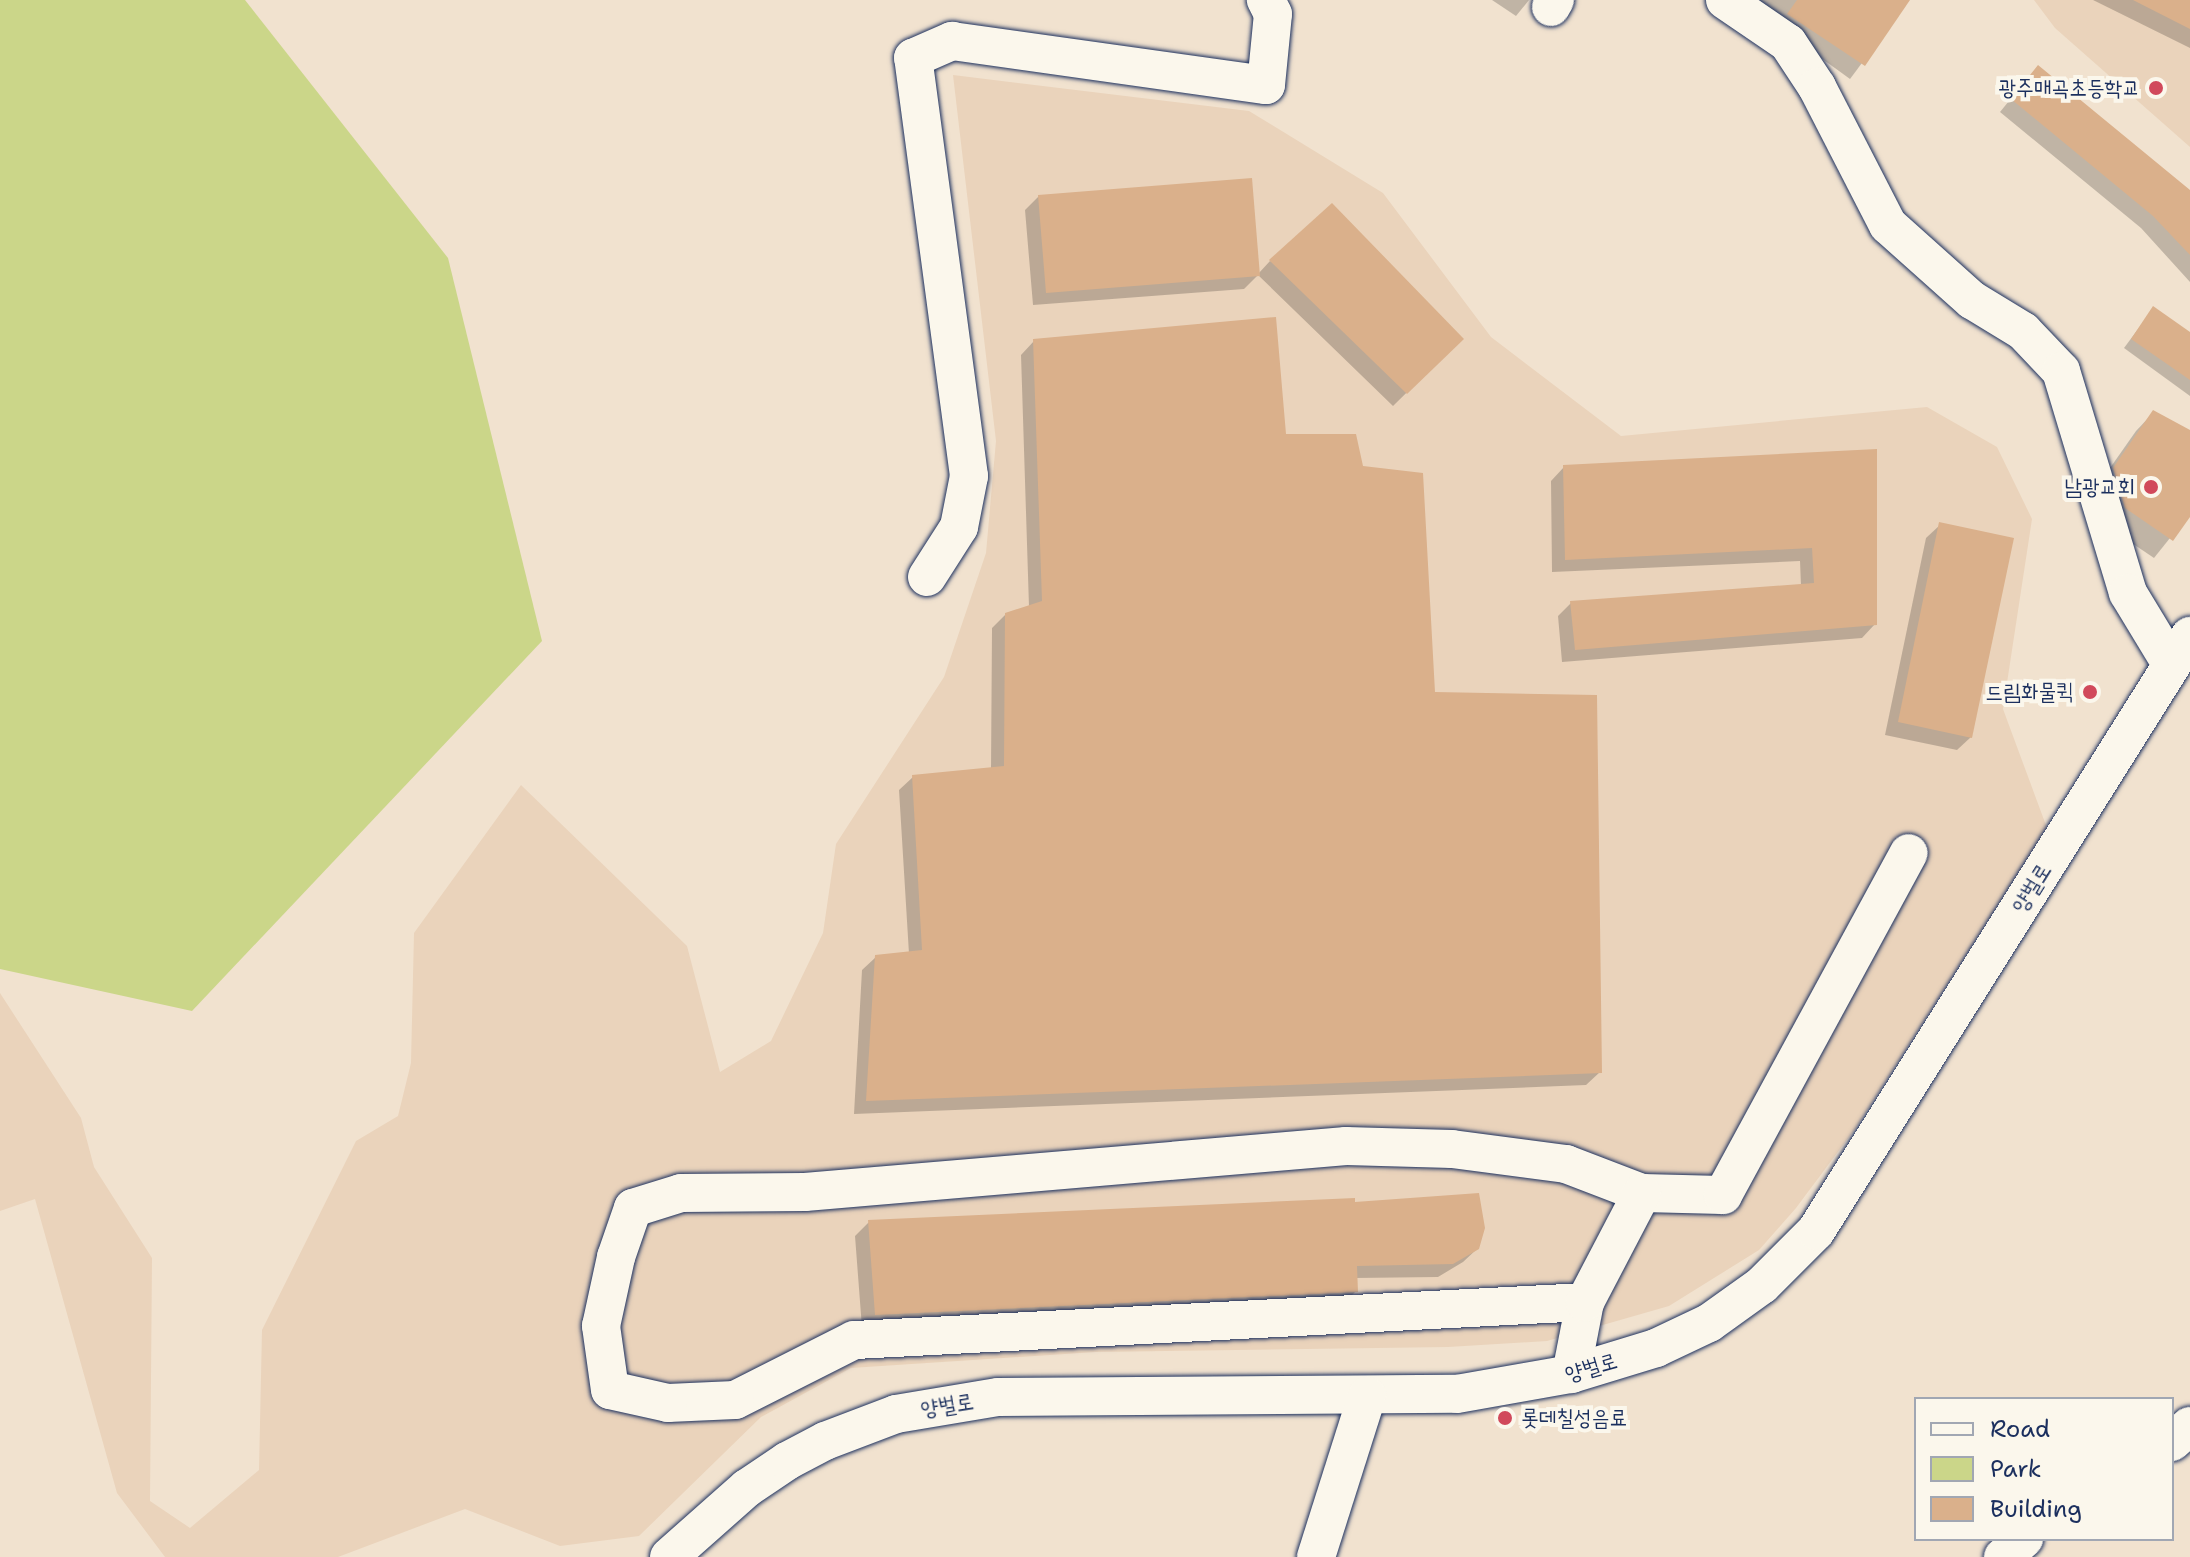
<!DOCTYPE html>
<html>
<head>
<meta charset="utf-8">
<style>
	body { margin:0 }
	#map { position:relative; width:2190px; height:1557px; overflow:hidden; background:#f1e2cf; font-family:"Shantell Sans","Poor Story",sans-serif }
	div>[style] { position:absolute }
	.built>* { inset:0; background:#ead3bb }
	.green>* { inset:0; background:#cbd689 }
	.shadow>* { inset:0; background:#0003 }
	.building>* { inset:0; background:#dab08b }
	.roads { filter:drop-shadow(0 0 2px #1b2f5e) drop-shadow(0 0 2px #1b2f5e) }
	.minor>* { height:38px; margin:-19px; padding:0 19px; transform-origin:19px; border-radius:19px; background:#fbf7ec }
	.dots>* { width:22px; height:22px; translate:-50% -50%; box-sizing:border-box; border:4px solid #fbf7ec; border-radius:50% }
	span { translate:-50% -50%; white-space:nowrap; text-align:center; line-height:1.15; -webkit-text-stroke:8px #fbf7ec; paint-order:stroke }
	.poi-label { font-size:22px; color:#1b2f5e }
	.right { translate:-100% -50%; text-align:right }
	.left { translate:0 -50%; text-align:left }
	.street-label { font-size:22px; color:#1b2f5e }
	.legend { position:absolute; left:1914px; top:1397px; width:260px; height:144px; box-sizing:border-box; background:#fbf7ec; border:2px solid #a1a7b3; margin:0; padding:10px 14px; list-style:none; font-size:24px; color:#1b2f5e }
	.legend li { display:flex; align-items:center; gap:16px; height:40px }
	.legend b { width:40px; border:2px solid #a1a7b3 }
</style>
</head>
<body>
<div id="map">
	<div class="built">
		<i style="clip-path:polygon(2034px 0,2190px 0,2190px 147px,2055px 28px)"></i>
		<i style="clip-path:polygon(953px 75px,1249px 111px,1383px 193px,1491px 337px,1621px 436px,1927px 407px,1997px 447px,2032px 519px,2003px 709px,2047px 828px,1855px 1129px,1796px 1208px,1759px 1250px,1669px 1306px,1547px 1341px,1448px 1347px,1095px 1352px,851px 1368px,761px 1417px,639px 1536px,560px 1546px,465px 1509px,338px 1557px,165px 1557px,117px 1493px,35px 1199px,0 1211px,0 993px,81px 1118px,94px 1167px,152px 1258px,150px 1501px,190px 1528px,259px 1470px,262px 1330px,356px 1141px,398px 1116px,411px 1063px,414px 933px,521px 785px,687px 946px,720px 1072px,771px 1041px,823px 933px,836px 844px,944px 677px,986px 553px,996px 441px)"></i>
	</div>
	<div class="green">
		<i style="clip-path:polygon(0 0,245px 0,448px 258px,542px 641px,192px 1011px,0 969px)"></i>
	</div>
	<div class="shadow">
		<i style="clip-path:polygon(1492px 0,1529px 0,1516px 16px)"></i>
		<i style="clip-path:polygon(1741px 0,1909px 0,1850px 79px)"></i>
		<i style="clip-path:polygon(2093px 0,2190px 0,2190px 48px)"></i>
		<i style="clip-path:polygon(2026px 80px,2190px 193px,2190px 282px,2141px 228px,2000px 112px)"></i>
		<i style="clip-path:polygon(1039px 196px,1258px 274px,1270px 261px,1461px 339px,1393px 406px,1258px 275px,1244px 289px,1033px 305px,1025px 210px)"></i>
		<i style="clip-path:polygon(2153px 309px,2190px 333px,2190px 396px,2124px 348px)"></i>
		<i style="clip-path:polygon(1034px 341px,1361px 468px,1433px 694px,1600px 1072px,1586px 1085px,854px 1114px,862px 970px,876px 957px,909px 954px,899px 790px,913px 777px,991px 770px,992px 628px,1006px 614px,1029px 607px,1021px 355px)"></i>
		<i style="clip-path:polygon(2154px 412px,2190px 433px,2190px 513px,2154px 558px,2108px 527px,2096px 488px,2136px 431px)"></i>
		<i style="clip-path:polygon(1875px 451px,1875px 624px,1862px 638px,1562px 662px,1558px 616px,1571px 603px,1801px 586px,1800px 561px,1552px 572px,1551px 481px,1564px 467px)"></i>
		<i style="clip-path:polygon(1940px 525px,1971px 737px,1957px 750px,1885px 735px,1926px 538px)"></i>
		<i style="clip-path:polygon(1353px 1204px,1478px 1248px,1463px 1262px,1438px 1277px,1355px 1278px,1356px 1291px,1342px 1305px,862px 1328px,855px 1236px,869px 1222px)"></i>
	</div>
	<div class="building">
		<i style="clip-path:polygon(1797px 0,1910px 0,1865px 66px,1787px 14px)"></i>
		<i style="clip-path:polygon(2133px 0,2190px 0,2190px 29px)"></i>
		<i style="clip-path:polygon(2038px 65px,2190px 190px,2190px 255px,2153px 216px,2011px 99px)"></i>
		<i style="clip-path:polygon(1252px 178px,1260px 276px,1046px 293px,1038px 195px)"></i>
		<i style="clip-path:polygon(1332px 203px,1464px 339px,1407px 394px,1269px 260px)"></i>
		<i style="clip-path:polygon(2153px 306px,2190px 332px,2190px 380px,2131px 339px)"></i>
		<i style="clip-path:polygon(1276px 317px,1286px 434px,1356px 434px,1363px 466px,1423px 473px,1435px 692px,1597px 695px,1602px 1073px,866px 1101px,875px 955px,922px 950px,912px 775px,1004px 766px,1005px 613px,1042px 601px,1033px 339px)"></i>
		<i style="clip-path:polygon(2153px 410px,2190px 430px,2190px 517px,2173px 541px,2125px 508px,2113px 468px)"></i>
		<i style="clip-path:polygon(1877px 449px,1877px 625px,1575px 650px,1570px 601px,1814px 583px,1812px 548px,1565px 560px,1563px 465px)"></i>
		<i style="clip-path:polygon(1939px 522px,2014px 538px,1972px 738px,1898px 722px)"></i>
		<i style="clip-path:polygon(1479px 1193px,1485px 1228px,1479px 1249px,1453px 1264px,1357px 1266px,1358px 1292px,875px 1315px,868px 1220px,1355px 1198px,1355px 1202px)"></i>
	</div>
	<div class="roads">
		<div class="minor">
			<i style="left:1725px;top:0;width:76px;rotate:34.3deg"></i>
			<i style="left:1788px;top:43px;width:53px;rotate:56.6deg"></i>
			<i style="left:1817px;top:87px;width:155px;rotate:62.8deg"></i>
			<i style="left:1888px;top:225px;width:113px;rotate:41.8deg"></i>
			<i style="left:1972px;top:300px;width:60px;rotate:31.3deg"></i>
			<i style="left:2023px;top:331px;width:55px;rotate:46.5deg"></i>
			<i style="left:2061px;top:371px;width:232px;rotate:73.2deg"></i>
			<i style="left:2128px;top:593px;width:83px;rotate:58.8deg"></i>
			<i style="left:1551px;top:7px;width:8px;rotate:-60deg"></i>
			<i style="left:927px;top:577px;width:59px;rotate:-57.4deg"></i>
			<i style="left:959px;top:527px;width:52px;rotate:-78.9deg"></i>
			<i style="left:969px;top:476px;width:422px;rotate:-97.6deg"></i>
			<i style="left:913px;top:58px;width:43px;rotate:-23.6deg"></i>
			<i style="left:952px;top:41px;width:317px;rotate:8deg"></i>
			<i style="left:1266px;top:85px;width:71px;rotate:-84.4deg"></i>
			<i style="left:1273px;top:14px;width:16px;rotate:-117deg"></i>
			<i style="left:1642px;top:1193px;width:81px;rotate:1.4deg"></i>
			<i style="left:1723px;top:1195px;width:389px;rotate:-61.5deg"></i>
			<i style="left:1571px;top:1374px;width:73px;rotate:-79deg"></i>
			<i style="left:1585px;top:1302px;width:732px;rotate:177.02deg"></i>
			<i style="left:854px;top:1340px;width:133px;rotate:153.2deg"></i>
			<i style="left:735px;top:1400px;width:67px;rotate:177.4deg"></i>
			<i style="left:668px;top:1403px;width:59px;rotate:-167.4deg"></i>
			<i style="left:610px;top:1390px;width:65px;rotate:-98deg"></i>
			<i style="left:601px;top:1326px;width:71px;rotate:-77.7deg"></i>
			<i style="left:616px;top:1257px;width:52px;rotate:-70.9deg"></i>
			<i style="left:633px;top:1208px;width:50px;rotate:-17.4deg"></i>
			<i style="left:681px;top:1193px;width:124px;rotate:-0.5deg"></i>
			<i style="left:805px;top:1192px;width:543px;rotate:-4.86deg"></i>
			<i style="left:1346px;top:1146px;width:106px;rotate:1.6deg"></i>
			<i style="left:1452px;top:1149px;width:115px;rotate:7.5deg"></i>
			<i style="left:1566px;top:1164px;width:81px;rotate:20.9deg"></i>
			<i style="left:1642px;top:1193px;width:123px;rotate:117.6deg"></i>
			<i style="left:2172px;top:1442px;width:24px;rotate:-42deg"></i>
			<i style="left:669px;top:1557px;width:104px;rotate:-41.5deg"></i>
			<i style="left:747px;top:1488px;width:48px;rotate:-34deg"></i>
			<i style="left:787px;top:1461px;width:43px;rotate:-27.8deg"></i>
			<i style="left:825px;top:1441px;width:76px;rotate:-20.8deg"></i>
			<i style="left:896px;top:1414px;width:103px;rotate:-9.5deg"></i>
			<i style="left:998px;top:1397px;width:459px;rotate:-0.4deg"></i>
			<i style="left:1457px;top:1394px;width:116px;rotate:-10deg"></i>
			<i style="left:1571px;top:1374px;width:89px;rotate:-17deg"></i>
			<i style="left:1656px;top:1348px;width:59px;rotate:-25.3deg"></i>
			<i style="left:1709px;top:1323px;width:65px;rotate:-35.6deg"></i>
			<i style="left:1762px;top:1285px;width:76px;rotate:-45deg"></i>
			<i style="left:1816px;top:1231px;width:703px;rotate:-57.85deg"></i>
			<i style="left:1316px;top:1557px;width:169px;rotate:-72.4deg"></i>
			<i style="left:2003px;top:1557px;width:28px;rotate:-41deg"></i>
		</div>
	</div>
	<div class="dots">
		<i style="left:2156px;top:88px;background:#d1495b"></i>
		<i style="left:2151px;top:487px;background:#d1495b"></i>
		<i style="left:2090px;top:692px;background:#d1495b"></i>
		<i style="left:1505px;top:1418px;background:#d1495b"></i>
	</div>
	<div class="poi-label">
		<span class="right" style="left:2140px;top:88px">광주매곡초등학교</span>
		<span class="right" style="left:2135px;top:487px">남광교회</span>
		<span class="right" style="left:2074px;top:692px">드림화물퀵</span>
		<span class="left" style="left:1521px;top:1418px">롯데칠성음료</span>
	</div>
	<div class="street-label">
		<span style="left:2031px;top:888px;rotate:-58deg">양벌로</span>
		<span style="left:1591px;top:1367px;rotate:-16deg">양벌로</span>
		<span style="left:947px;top:1405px;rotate:-9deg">양벌로</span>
	</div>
	<ul class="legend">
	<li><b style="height:10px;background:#fbf7ec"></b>Road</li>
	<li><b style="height:22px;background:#cbd689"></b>Park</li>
	<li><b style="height:22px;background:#dab08b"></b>Building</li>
	</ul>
</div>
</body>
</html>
